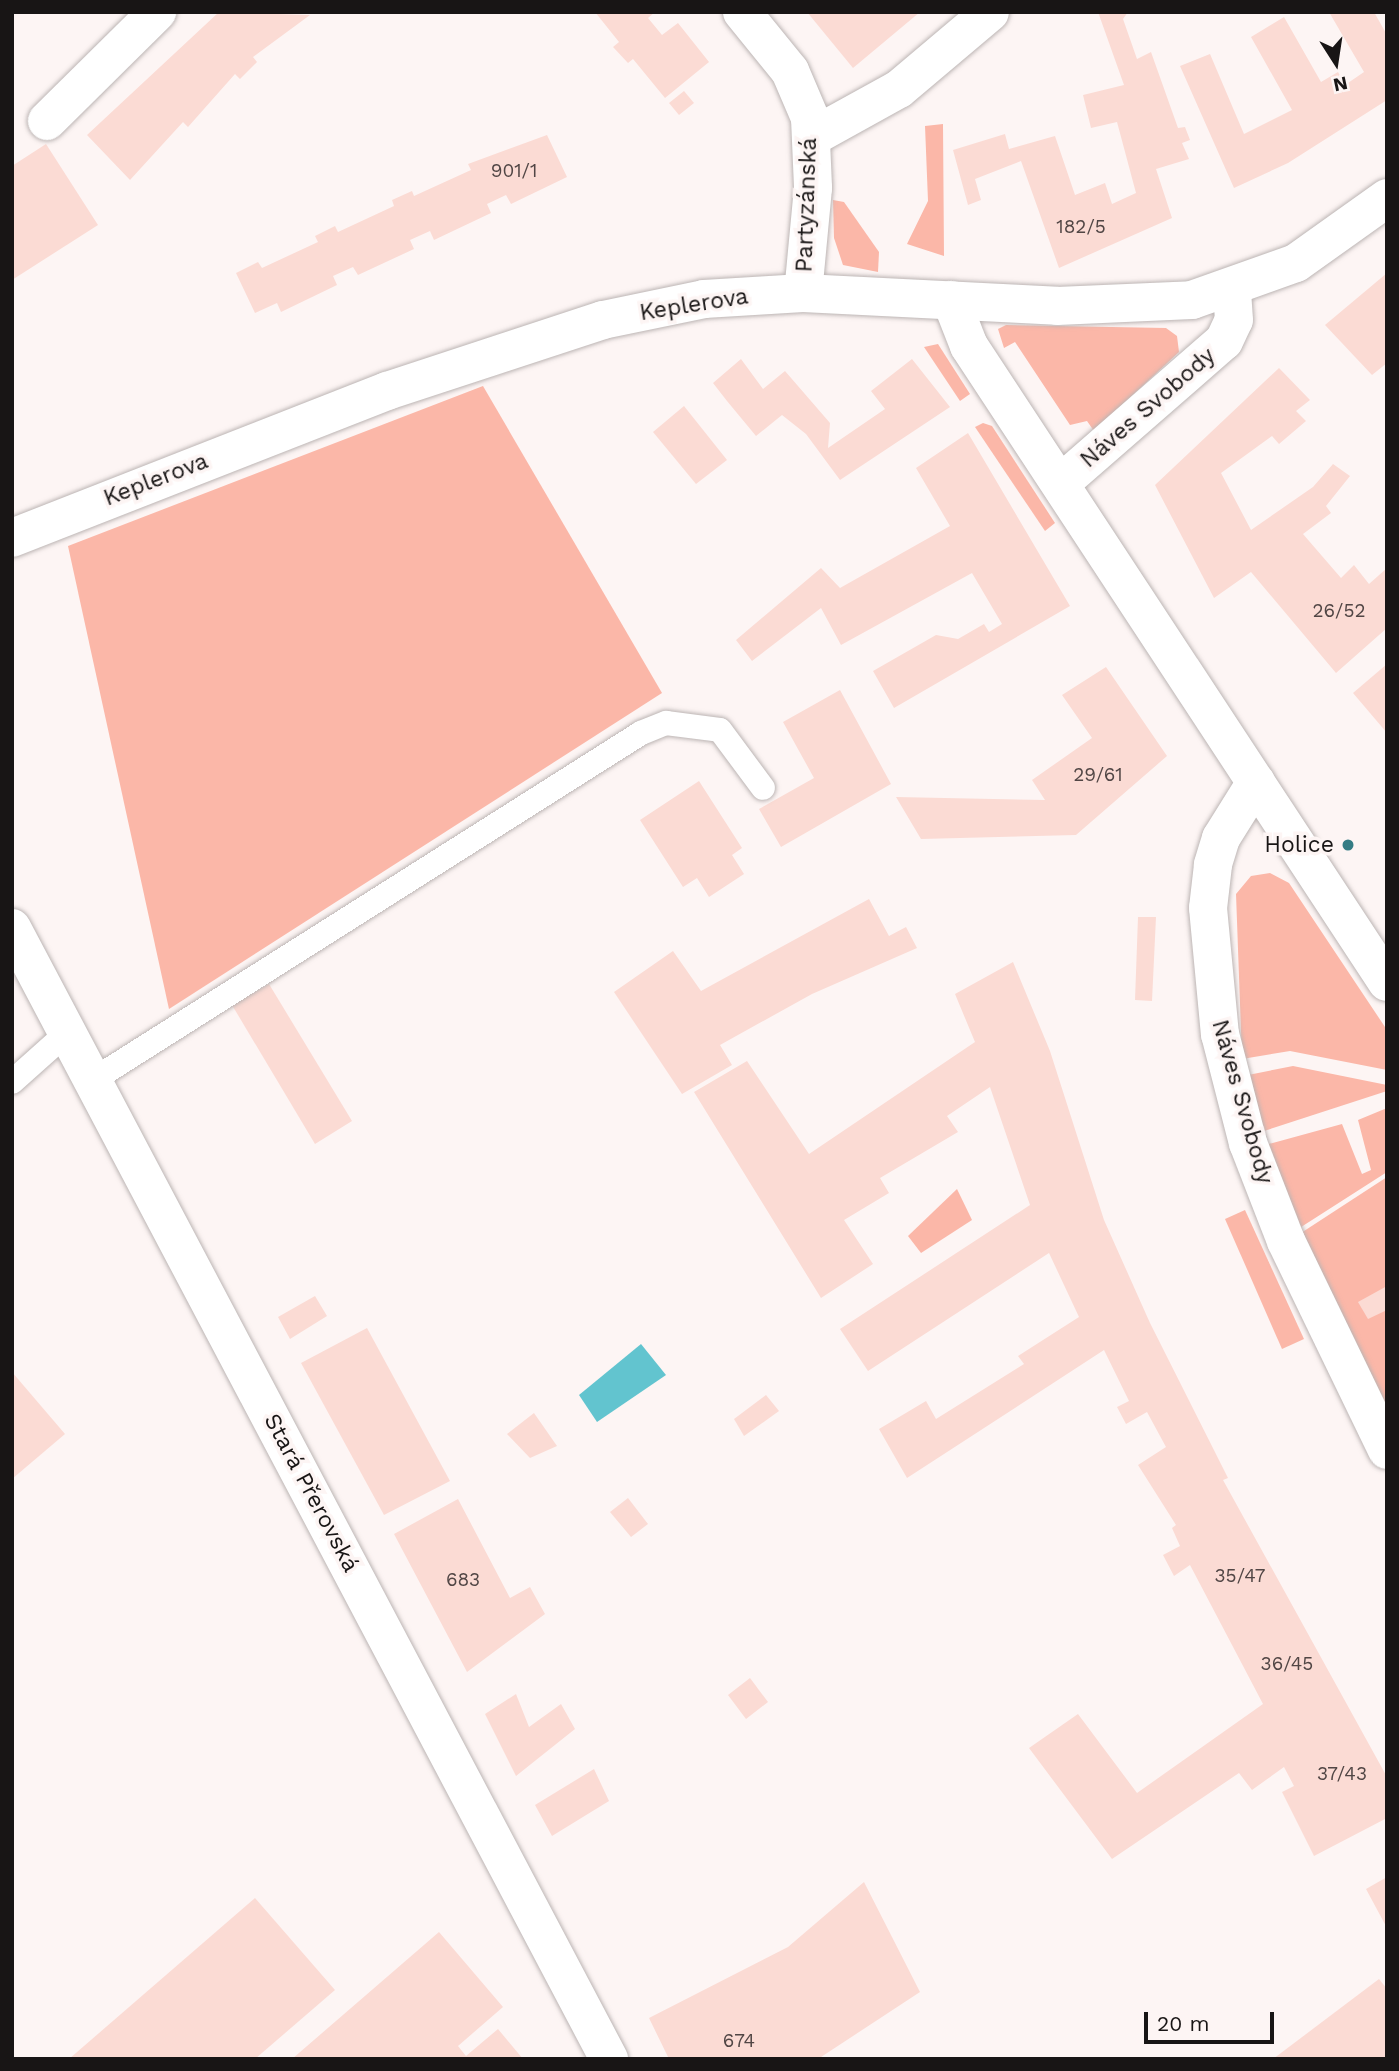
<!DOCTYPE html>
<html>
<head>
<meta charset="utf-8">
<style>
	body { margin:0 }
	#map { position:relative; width:1399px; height:2071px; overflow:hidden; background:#fdf5f4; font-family:"Work Sans",sans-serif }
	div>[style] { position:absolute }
	.green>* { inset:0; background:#fbb7a8 }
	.water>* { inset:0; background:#62c4cf }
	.building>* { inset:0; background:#fbdbd4 }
	.roads { filter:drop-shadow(0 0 2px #bcb5b4) drop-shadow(0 0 2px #bcb5b4) }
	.lane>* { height:24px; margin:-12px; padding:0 12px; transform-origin:12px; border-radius:12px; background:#fff }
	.street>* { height:38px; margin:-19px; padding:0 19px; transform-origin:19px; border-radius:19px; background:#fff }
	.secondary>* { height:38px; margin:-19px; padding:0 19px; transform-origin:19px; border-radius:19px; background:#fff }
	.dots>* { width:19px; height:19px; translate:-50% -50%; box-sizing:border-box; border:4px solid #fdf5f4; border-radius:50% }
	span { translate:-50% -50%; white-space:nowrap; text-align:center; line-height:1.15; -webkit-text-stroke:7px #fdf5f4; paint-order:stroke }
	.number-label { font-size:19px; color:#514645 }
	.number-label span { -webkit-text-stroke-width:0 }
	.street-label { font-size:23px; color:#181515 }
	.poi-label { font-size:23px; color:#181515 }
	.right { translate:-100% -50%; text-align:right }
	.frame { position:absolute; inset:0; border:14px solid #181515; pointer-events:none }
	.north { position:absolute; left:1301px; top:28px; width:70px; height:70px; -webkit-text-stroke:5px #fdf5f4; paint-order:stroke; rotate:168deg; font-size:19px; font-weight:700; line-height:28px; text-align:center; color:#181515 }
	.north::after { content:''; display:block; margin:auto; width:24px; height:32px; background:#181515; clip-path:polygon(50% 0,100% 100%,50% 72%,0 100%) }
	.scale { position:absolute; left:1144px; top:2012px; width:130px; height:32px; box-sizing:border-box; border:4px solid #181515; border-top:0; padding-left:9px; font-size:21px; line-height:24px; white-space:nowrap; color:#181515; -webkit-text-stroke:5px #fdf5f4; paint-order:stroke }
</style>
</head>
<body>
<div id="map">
	<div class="green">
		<i style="clip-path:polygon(943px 124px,944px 256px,907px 244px,928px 201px,925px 126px)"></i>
		<i style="clip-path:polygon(833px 200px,844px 202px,879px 252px,878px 272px,843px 265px,834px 238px)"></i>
		<i style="clip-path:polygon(1006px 325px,1166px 328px,1177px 336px,1179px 352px,1094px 431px,1087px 421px,1070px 425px,1015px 342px,1004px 348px,998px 329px)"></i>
		<i style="clip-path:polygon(938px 344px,970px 394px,960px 401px,924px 347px)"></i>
		<i style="clip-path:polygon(483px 386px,662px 693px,169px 1009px,68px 546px)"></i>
		<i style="clip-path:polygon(983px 423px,992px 426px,1055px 523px,1045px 531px,975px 427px)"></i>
		<i style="clip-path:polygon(1270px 873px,1289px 883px,1387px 1030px,1387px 1070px,1290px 1051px,1242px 1059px,1236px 894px,1251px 876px)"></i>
		<i style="clip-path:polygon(1293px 1066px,1387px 1085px,1387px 1091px,1261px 1132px,1243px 1076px)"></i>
		<i style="clip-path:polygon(1387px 1108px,1387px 1172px,1298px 1229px,1265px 1145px,1342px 1124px,1362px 1174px,1371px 1170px,1358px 1120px)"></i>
		<i style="clip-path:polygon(1387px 1177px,1387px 1413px,1301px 1233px)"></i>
		<i style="clip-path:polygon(957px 1189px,972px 1220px,921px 1253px,908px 1236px)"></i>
		<i style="clip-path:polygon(1245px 1210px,1304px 1339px,1282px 1349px,1225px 1219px)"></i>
	</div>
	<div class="water">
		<i style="clip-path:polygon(641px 1344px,666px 1375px,597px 1422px,579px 1395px)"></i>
	</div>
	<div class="building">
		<i style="clip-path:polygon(219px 12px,310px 15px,253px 57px,257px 62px,240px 79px,235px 74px,188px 127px,183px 122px,130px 180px,87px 135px)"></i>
		<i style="clip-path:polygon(595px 12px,655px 12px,648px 18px,662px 35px,678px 23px,709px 62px,665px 98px,633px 59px,628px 63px,613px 47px,619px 42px)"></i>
		<i style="clip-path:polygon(807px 12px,920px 12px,853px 68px)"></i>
		<i style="clip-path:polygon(1098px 12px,1128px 12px,1123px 19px,1137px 59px,1151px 52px,1178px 128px,1185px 127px,1190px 140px,1182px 143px,1189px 159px,1156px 169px,1172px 218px,1059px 268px,1021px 161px,975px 179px,981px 200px,968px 205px,953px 150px,1005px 134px,1009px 149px,1055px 136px,1075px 195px,1105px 183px,1112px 204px,1136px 193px,1117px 122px,1091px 128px,1083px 95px,1124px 85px)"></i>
		<i style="clip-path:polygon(1329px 12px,1374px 12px,1387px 35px,1387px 100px,1288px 163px,1234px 188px,1180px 66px,1210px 54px,1244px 134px,1292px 110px,1251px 37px,1284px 17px,1321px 82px,1338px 72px,1345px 85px,1364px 72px)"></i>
		<i style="clip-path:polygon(684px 91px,694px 103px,679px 115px,669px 103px)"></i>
		<i style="clip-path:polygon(547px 135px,567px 177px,511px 204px,506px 195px,487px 204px,491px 213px,434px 240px,430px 231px,410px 240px,414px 249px,358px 275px,353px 267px,333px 276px,337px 285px,281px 312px,277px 303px,255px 313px,236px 273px,258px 262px,262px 268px,318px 242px,315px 236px,335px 226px,338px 232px,394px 206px,392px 200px,412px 191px,414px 196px,471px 170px,468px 164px)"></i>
		<i style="clip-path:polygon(46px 144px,98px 225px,12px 280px,12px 166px)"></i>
		<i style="clip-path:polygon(1387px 273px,1387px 363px,1372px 375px,1325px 325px)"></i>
		<i style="clip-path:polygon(741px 359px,763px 389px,785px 371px,830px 423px,828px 448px,885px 409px,871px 391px,912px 359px,950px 407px,840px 480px,806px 434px,782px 415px,756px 436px,727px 401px,713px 383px)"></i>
		<i style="clip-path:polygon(1279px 368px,1310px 400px,1296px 411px,1306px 421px,1279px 444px,1272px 436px,1221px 473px,1251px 530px,1313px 487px,1333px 464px,1350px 476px,1326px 506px,1331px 513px,1303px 534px,1341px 578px,1354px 565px,1369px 584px,1387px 568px,1387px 628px,1336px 673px,1251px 572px,1214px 598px,1155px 485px)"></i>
		<i style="clip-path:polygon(684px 406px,727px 460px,696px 484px,653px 432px)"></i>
		<i style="clip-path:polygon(968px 433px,1070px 606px,894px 708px,873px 671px,936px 635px,958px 639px,984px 624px,989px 632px,1002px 624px,972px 573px,841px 645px,821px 608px,752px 661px,736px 640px,821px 568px,840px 588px,950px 526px,916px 468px)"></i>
		<i style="clip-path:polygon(1387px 664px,1387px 733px,1353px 693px)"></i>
		<i style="clip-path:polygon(1106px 667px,1167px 756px,1076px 835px,921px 839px,896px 797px,1045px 800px,1032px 780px,1092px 738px,1062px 695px)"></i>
		<i style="clip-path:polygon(840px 690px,891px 784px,781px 847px,759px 809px,814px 778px,783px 722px)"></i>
		<i style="clip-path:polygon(699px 781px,742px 848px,732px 855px,744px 874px,709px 897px,697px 878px,683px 887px,640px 820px)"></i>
		<i style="clip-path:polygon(869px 899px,889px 936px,906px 927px,917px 948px,812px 994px,720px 1045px,732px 1065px,682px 1094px,614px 992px,673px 951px,701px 991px)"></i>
		<i style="clip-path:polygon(1138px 917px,1156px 917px,1152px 1001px,1135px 1000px)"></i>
		<i style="clip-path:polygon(1013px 962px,1050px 1051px,1104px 1220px,1150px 1323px,1228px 1478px,1223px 1480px,1387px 1777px,1387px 1818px,1314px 1856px,1282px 1792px,1294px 1786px,1284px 1767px,1252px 1790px,1239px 1773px,1112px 1859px,1029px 1748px,1078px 1714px,1137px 1793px,1263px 1704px,1190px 1565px,1174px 1576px,1163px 1555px,1180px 1546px,1172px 1528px,1176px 1525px,1138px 1465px,1166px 1447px,1147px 1412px,1126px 1424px,1117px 1407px,1129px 1401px,1104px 1350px,907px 1478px,879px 1429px,926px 1401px,936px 1419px,1024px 1364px,1018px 1356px,1079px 1317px,1049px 1253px,868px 1371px,840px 1329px,1030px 1205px,990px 1087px,947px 1116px,958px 1132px,880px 1178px,889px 1193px,844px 1220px,873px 1264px,821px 1298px,694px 1092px,747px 1061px,809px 1154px,975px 1042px,955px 994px)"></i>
		<i style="clip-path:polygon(269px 984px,352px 1121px,315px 1144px,232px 1005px)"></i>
		<i style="clip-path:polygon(1387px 1286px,1387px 1310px,1368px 1319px,1358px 1302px)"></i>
		<i style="clip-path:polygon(315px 1296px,327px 1316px,290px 1339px,278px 1317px)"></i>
		<i style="clip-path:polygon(367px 1328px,450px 1481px,384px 1515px,301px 1363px)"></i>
		<i style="clip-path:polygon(12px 1372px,65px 1434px,12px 1479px)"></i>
		<i style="clip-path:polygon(766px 1395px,779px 1411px,744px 1436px,734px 1419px)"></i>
		<i style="clip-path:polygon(534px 1413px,557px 1446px,530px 1458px,507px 1434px)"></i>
		<i style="clip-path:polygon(628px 1498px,648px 1524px,631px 1537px,610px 1512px)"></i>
		<i style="clip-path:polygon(458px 1499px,510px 1598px,530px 1587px,545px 1614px,467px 1672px,394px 1534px)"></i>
		<i style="clip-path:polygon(750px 1678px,768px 1702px,746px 1719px,728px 1695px)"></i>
		<i style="clip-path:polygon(516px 1694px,529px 1727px,561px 1704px,575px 1729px,516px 1776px,485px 1714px)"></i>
		<i style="clip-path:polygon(594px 1769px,609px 1801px,552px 1836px,535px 1805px)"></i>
		<i style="clip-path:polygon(1387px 1877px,1387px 1928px,1366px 1889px)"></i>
		<i style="clip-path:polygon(864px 1882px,920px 1992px,818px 2059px,669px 2059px,649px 2018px,788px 1947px)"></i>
		<i style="clip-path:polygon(255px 1898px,335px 1990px,255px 2059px,69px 2059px)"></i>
		<i style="clip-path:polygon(439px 1932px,503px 2007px,458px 2046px,466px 2056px,498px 2029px,523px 2059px,292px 2059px)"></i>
		<i style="clip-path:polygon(1379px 1979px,1387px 1989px,1387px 2059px,1273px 2059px)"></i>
	</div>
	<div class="roads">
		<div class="lane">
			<i style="left:93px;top:1080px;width:649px;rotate:-32.34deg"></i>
			<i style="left:641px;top:733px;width:27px;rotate:-22deg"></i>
			<i style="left:666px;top:723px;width:54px;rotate:7.4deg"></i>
			<i style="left:720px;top:730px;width:72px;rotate:53.4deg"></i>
			<i style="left:12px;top:1082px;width:75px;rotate:-41.8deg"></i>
		</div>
		<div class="street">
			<i style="left:742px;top:12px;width:76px;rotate:50.9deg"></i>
			<i style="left:790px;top:71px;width:51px;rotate:66.9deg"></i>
			<i style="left:810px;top:118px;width:70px;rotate:87.5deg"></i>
			<i style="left:813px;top:188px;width:105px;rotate:95.4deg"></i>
			<i style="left:47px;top:121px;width:155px;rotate:-44.7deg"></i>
			<i style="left:812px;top:137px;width:99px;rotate:-28.9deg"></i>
			<i style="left:899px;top:89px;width:119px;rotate:-40.2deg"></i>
			<i style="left:951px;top:300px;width:49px;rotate:68.6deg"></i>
			<i style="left:969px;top:346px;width:761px;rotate:56.69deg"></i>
			<i style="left:1061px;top:483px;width:216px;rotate:-41.1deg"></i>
			<i style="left:1224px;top:341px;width:23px;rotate:-65deg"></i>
			<i style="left:1234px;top:320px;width:30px;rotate:-94deg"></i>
			<i style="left:1256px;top:782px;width:66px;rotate:122deg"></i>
			<i style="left:1221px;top:838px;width:28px;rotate:107deg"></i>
			<i style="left:1213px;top:865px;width:43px;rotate:96.6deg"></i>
			<i style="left:1208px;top:908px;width:127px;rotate:84.6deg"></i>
			<i style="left:1220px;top:1034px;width:113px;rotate:75.6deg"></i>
			<i style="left:1248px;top:1143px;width:105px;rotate:68.8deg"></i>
			<i style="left:1286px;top:1241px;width:232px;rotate:64.2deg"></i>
			<i style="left:12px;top:928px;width:1279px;rotate:62.17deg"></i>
		</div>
		<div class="secondary">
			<i style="left:12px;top:538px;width:403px;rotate:-21.4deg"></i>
			<i style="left:387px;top:391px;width:227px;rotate:-18.2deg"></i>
			<i style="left:603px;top:320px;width:103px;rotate:-11.7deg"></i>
			<i style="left:704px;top:299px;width:99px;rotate:-3.5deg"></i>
			<i style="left:803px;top:293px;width:254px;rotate:2.9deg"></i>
			<i style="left:1057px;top:306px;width:135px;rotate:-2.5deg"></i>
			<i style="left:1192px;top:300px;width:110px;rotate:-19.6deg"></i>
			<i style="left:1296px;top:263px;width:112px;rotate:-35.5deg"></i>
		</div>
	</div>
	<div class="dots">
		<i style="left:1348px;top:845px;background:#347c84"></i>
	</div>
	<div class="number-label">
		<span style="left:514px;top:171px">901/1</span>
		<span style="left:1081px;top:227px">182/5</span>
		<span style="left:1339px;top:611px">26/52</span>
		<span style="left:1098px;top:775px">29/61</span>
		<span style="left:1240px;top:1576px">35/47</span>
		<span style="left:463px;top:1580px">683</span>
		<span style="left:1287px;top:1664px">36/45</span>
		<span style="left:1342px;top:1774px">37/43</span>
		<span style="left:739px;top:2041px">674</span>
	</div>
	<div class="street-label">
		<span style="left:807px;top:205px;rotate:-88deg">Partyzánská</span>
		<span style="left:694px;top:305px;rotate:-9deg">Keplerova</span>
		<span style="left:1148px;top:408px;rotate:-41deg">Náves Svobody</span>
		<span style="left:156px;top:480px;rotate:-21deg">Keplerova</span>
		<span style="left:1242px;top:1102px;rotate:74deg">Náves Svobody</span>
		<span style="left:311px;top:1493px;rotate:62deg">Stará Přerovská</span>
	</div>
	<div class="poi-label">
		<span class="right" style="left:1334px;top:845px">Holice</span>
	</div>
	<div class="frame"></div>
	<div class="north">N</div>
	<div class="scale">20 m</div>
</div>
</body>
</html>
